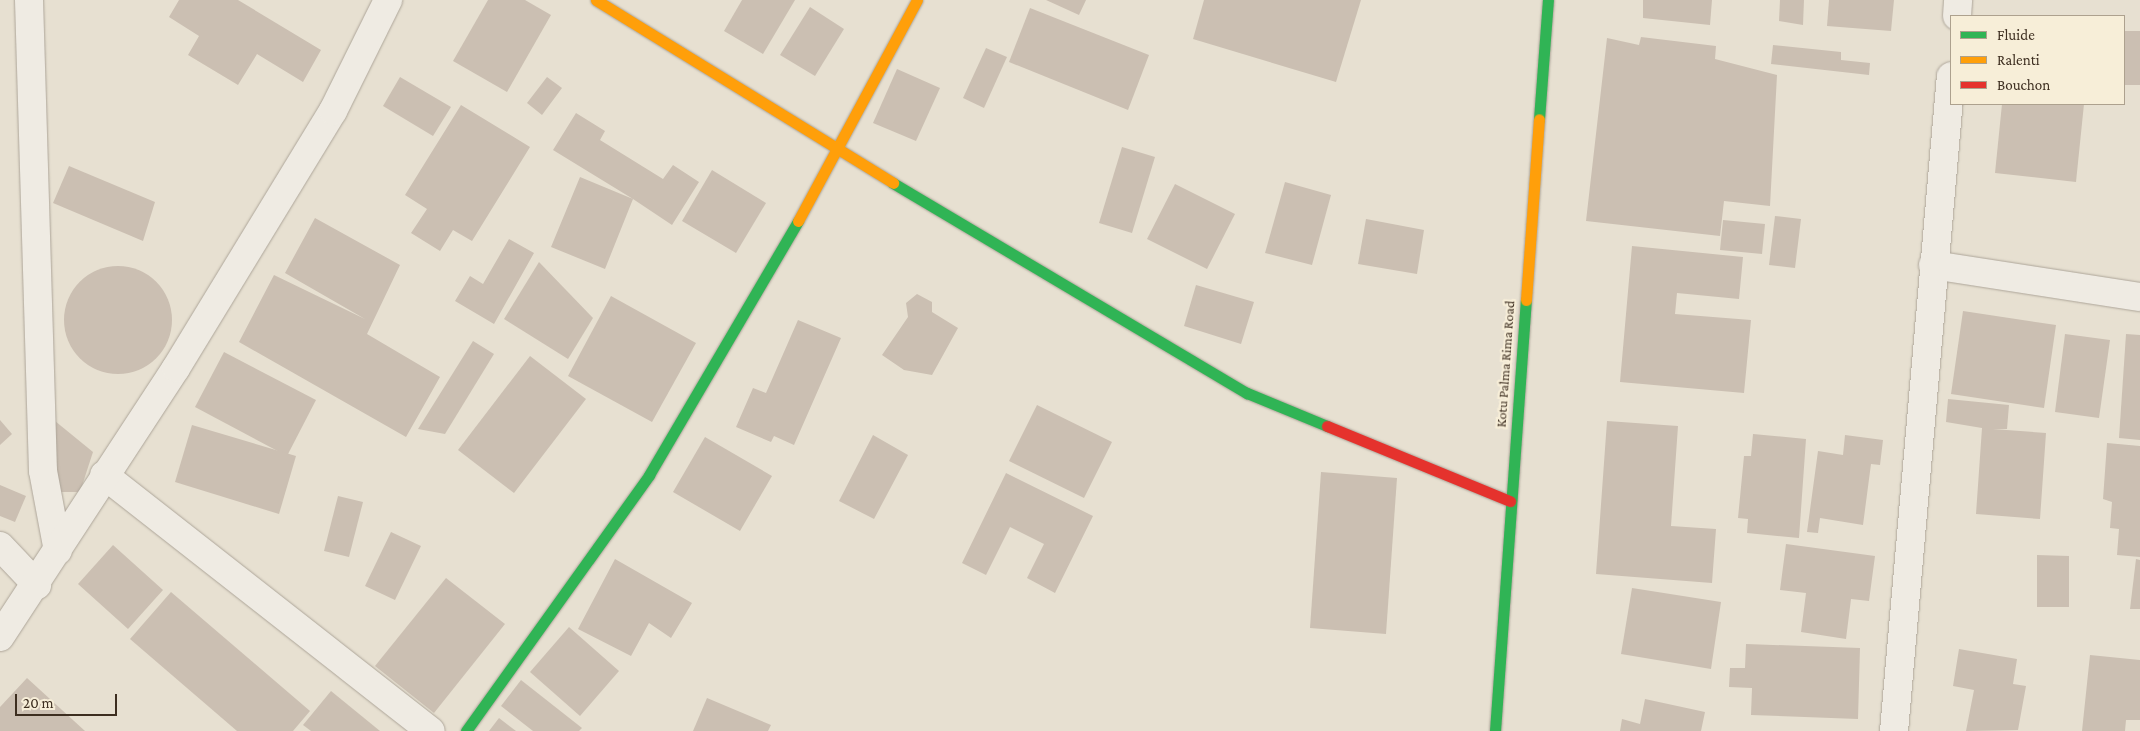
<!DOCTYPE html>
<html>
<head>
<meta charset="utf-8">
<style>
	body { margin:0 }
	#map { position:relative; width:2140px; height:731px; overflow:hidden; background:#e7e0d1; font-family:"Crimson Pro",serif }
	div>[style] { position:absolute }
	.building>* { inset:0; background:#cbbfb2 }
	.round { border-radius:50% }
	.roads { filter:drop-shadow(0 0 1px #ada599) drop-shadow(0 0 1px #ada599) }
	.street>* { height:28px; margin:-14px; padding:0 14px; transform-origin:14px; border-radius:14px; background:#efebe3 }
	.fast>* { height:11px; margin:-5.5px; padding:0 5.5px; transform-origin:5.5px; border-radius:5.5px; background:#30b455 }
	.slow>* { height:11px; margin:-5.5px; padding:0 5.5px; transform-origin:5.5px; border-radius:5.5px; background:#ff9f0a }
	.jam>* { height:11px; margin:-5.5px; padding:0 5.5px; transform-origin:5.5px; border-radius:5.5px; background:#e5322d }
	span { translate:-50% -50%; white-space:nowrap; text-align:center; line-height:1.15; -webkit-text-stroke:4.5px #f7eed8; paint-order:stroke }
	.street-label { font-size:14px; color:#3d2e20 }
	.legend { position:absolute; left:1950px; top:15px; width:175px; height:90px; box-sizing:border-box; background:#f7eed8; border:1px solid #ada18e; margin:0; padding:6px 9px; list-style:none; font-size:15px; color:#3d2e20 }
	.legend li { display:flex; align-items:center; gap:10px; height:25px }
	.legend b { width:25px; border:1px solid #ada18e }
	.scale { position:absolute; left:15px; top:694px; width:102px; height:22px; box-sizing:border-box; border:2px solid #3d2e20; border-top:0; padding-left:6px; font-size:15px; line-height:18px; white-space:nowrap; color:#3d2e20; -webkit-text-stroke:4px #f7eed8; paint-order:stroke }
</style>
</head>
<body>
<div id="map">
	<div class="building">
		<i style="clip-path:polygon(179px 0,238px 0,321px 50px,303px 82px,257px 54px,238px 85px,188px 55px,199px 36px,169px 17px)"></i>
		<i style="clip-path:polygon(488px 0,525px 0,551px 15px,507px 92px,453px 61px)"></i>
		<i style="clip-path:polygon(742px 0,795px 0,763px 54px,724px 31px)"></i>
		<i style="clip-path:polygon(1046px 0,1086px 0,1079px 15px)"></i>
		<i style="clip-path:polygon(1204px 0,1361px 0,1336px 82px,1193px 39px)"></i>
		<i style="clip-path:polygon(1643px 0,1712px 0,1710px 25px,1643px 18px)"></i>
		<i style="clip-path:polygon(1780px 0,1804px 0,1803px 25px,1779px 21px)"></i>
		<i style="clip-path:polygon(1829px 0,1894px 0,1891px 31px,1827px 26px)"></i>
		<i style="clip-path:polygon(810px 7px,844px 29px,815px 76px,780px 55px)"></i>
		<i style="clip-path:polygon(1030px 8px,1149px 55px,1128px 110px,1009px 62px)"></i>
		<i style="clip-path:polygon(2124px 31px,2140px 31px,2140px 85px,2124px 85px)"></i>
		<i style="clip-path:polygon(1641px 37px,1716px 46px,1715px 59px,1777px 75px,1770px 206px,1724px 201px,1720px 236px,1586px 221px,1607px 38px,1639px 45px)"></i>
		<i style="clip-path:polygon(1773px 45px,1841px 52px,1841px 60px,1870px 63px,1869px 75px,1771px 64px)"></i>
		<i style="clip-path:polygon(986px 48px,1007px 57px,984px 108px,963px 98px)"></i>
		<i style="clip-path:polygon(897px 69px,940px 88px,916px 141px,873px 123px)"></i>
		<i style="clip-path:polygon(400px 77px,451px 107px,433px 136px,383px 106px)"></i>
		<i style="clip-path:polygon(547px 77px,562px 88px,542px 115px,527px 103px)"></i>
		<i style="clip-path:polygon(2002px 104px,2084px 104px,2076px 182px,1995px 173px)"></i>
		<i style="clip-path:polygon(461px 105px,530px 147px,472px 241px,453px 230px,440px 251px,411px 233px,427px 209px,405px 195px)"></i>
		<i style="clip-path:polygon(576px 113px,605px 131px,600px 140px,663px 179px,673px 165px,699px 182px,672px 225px,633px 199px,605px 269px,551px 247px,580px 177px,633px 199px,553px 150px)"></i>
		<i style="clip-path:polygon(1122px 147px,1155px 157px,1132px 233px,1099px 223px)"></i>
		<i style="clip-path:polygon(69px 166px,155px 202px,143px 241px,53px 203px)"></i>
		<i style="clip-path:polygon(712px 170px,766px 203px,736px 253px,682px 221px)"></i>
		<i style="clip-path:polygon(1285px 182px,1331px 195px,1312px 265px,1265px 253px)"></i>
		<i style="clip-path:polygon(1175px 184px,1235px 214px,1207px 269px,1147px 239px)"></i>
		<i style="clip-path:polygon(1775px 216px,1801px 219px,1795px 268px,1769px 265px)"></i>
		<i style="clip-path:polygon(315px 218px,400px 265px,367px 334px,440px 377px,406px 437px,239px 342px,274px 275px,365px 319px,285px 273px)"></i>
		<i style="clip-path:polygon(1366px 219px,1424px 230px,1417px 274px,1358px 264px)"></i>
		<i style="clip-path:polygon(1723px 220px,1765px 224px,1762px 254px,1720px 250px)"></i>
		<i style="clip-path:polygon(509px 239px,534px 253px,494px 324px,455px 301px,470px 276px,483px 284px)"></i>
		<i style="clip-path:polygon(1632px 246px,1743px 257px,1739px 299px,1677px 293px,1675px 314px,1751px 320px,1744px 393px,1620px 382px)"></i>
		<i style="clip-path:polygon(539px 262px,593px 318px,568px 359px,504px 319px)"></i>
		<i class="round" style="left:64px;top:266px;width:108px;height:108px"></i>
		<i style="clip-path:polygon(1196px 285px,1254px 302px,1241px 344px,1184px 326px)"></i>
		<i style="clip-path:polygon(917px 294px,932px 302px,932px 312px,958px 328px,932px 375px,904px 370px,882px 355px,908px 317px,906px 303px)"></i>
		<i style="clip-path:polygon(611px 296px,696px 343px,652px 422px,568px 376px)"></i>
		<i style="clip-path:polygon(1963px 311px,2056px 325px,2044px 408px,1951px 394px)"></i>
		<i style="clip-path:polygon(798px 320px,841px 338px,794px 445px,774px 436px,771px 442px,736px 427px,753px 388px,766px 393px)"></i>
		<i style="clip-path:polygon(2065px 334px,2110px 340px,2099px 418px,2055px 412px)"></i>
		<i style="clip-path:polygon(2126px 334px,2140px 335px,2140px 440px,2119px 438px)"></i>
		<i style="clip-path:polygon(473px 341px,494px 354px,445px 434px,418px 429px)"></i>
		<i style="clip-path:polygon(224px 352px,316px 400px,287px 456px,195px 407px)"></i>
		<i style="clip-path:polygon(530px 356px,586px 399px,514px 493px,458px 450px)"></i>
		<i style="clip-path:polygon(1948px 399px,2009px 405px,2007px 429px,1993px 429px,2046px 433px,2040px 519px,1976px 514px,1982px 428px,1946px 422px)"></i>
		<i style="clip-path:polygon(1037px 405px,1112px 442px,1084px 498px,1009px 461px)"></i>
		<i style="clip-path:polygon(0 420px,12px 434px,0 445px)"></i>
		<i style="clip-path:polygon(55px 421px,93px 452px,80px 492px,57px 492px)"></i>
		<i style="clip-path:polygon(1607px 421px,1678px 426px,1671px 526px,1716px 529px,1712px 583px,1596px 574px)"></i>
		<i style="clip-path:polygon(192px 425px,296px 456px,279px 514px,175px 482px)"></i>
		<i style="clip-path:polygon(1753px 434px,1806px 439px,1799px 538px,1747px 533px,1748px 519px,1738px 518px,1744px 456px,1751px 456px)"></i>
		<i style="clip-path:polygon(873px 435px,908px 455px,874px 519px,839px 501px)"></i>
		<i style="clip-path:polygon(1845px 435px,1883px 440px,1880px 465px,1871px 464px,1863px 525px,1820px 518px,1818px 533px,1807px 532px,1818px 451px,1843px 455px)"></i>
		<i style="clip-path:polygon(705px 437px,772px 476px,740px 531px,673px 492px)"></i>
		<i style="clip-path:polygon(2107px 443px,2140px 446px,2140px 557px,2117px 555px,2119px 529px,2110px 528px,2112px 502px,2103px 499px)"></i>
		<i style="clip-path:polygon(1321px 472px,1397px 478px,1386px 634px,1310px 628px)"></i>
		<i style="clip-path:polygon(1006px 473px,1093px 516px,1055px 593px,1027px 578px,1044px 544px,1010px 527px,986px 575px,962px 563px)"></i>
		<i style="clip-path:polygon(0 485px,26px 496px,15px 522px,0 516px)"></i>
		<i style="clip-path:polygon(338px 496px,363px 502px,349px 557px,324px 551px)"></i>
		<i style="clip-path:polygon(391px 532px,421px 546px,395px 600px,365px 586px)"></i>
		<i style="clip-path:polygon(1786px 544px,1875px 556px,1869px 601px,1851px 599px,1846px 639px,1801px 632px,1806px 593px,1780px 590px)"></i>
		<i style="clip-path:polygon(113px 545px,163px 590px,128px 629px,78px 584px)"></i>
		<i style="clip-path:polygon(2037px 555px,2069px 556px,2069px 607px,2037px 607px)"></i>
		<i style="clip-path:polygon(615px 559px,692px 603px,671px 638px,649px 623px,631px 656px,578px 629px)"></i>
		<i style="clip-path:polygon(2136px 559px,2140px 560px,2140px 609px,2130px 609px)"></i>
		<i style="clip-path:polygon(446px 578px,505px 624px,434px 713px,375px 666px)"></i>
		<i style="clip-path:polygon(1632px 588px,1721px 602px,1711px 669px,1621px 654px)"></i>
		<i style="clip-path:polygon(171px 592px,310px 711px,293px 731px,237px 731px,130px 639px)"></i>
		<i style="clip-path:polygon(569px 627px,619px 671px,580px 716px,530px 672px)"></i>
		<i style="clip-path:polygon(1746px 644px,1860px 648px,1858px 719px,1751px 715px,1752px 688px,1729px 687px,1730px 668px,1745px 668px)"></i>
		<i style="clip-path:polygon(1959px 649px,2017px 659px,2013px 684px,2026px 686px,2018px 730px,1966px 731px,1974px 690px,1953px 686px)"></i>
		<i style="clip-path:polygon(2090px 655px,2140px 660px,2140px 720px,2126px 720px,2125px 731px,2082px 731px)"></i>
		<i style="clip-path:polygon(27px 678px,85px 731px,0 731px,0 707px)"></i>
		<i style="clip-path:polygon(521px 680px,582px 728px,579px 731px,533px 731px,501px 706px)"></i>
		<i style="clip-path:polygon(331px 691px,380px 731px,311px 731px,303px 725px)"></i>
		<i style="clip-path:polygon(707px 698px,771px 725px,768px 731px,693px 731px)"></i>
		<i style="clip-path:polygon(1645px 699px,1705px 712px,1701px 731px,1620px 731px,1622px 719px,1640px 724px)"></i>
		<i style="clip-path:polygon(499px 718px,516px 731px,489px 731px)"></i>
	</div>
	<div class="roads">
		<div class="street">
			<i style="left:29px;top:0;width:471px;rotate:88.3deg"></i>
			<i style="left:43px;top:471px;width:81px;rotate:79.4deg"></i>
			<i style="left:1957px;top:16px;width:16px;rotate:-86deg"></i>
			<i style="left:1933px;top:265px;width:209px;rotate:8.8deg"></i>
			<i style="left:104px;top:475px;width:415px;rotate:38.1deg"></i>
			<i style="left:0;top:546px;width:54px;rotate:46.5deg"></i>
			<i style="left:0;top:637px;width:321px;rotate:-56.8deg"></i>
			<i style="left:176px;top:368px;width:301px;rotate:-58.6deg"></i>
			<i style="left:333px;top:111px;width:124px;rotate:-63.6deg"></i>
			<i style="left:1894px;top:731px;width:657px;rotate:-85.03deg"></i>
		</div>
		<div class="fast">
			<i style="left:1539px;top:119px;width:119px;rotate:-85.7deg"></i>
			<i style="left:893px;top:183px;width:412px;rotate:30.7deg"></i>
			<i style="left:1247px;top:393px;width:87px;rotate:22.4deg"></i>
			<i style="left:466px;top:731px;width:315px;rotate:-54.4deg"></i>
			<i style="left:649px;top:475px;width:294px;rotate:-59.6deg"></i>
			<i style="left:1495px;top:731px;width:432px;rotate:-85.9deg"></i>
		</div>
		<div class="slow">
			<i style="left:596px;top:0;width:349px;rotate:31.6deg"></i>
			<i style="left:798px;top:221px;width:251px;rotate:-61.7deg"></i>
			<i style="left:1526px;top:300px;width:181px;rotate:-85.9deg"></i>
		</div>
		<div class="jam">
			<i style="left:1327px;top:426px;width:198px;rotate:22.3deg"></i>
		</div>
	</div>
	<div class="street-label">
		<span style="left:1505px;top:364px;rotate:-86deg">Kotu Palma Rima Road</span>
	</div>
	<ul class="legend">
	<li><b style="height:6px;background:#30b455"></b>Fluide</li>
	<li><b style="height:6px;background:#ff9f0a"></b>Ralenti</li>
	<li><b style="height:6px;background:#e5322d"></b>Bouchon</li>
	</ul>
	<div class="scale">20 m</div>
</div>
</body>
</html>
